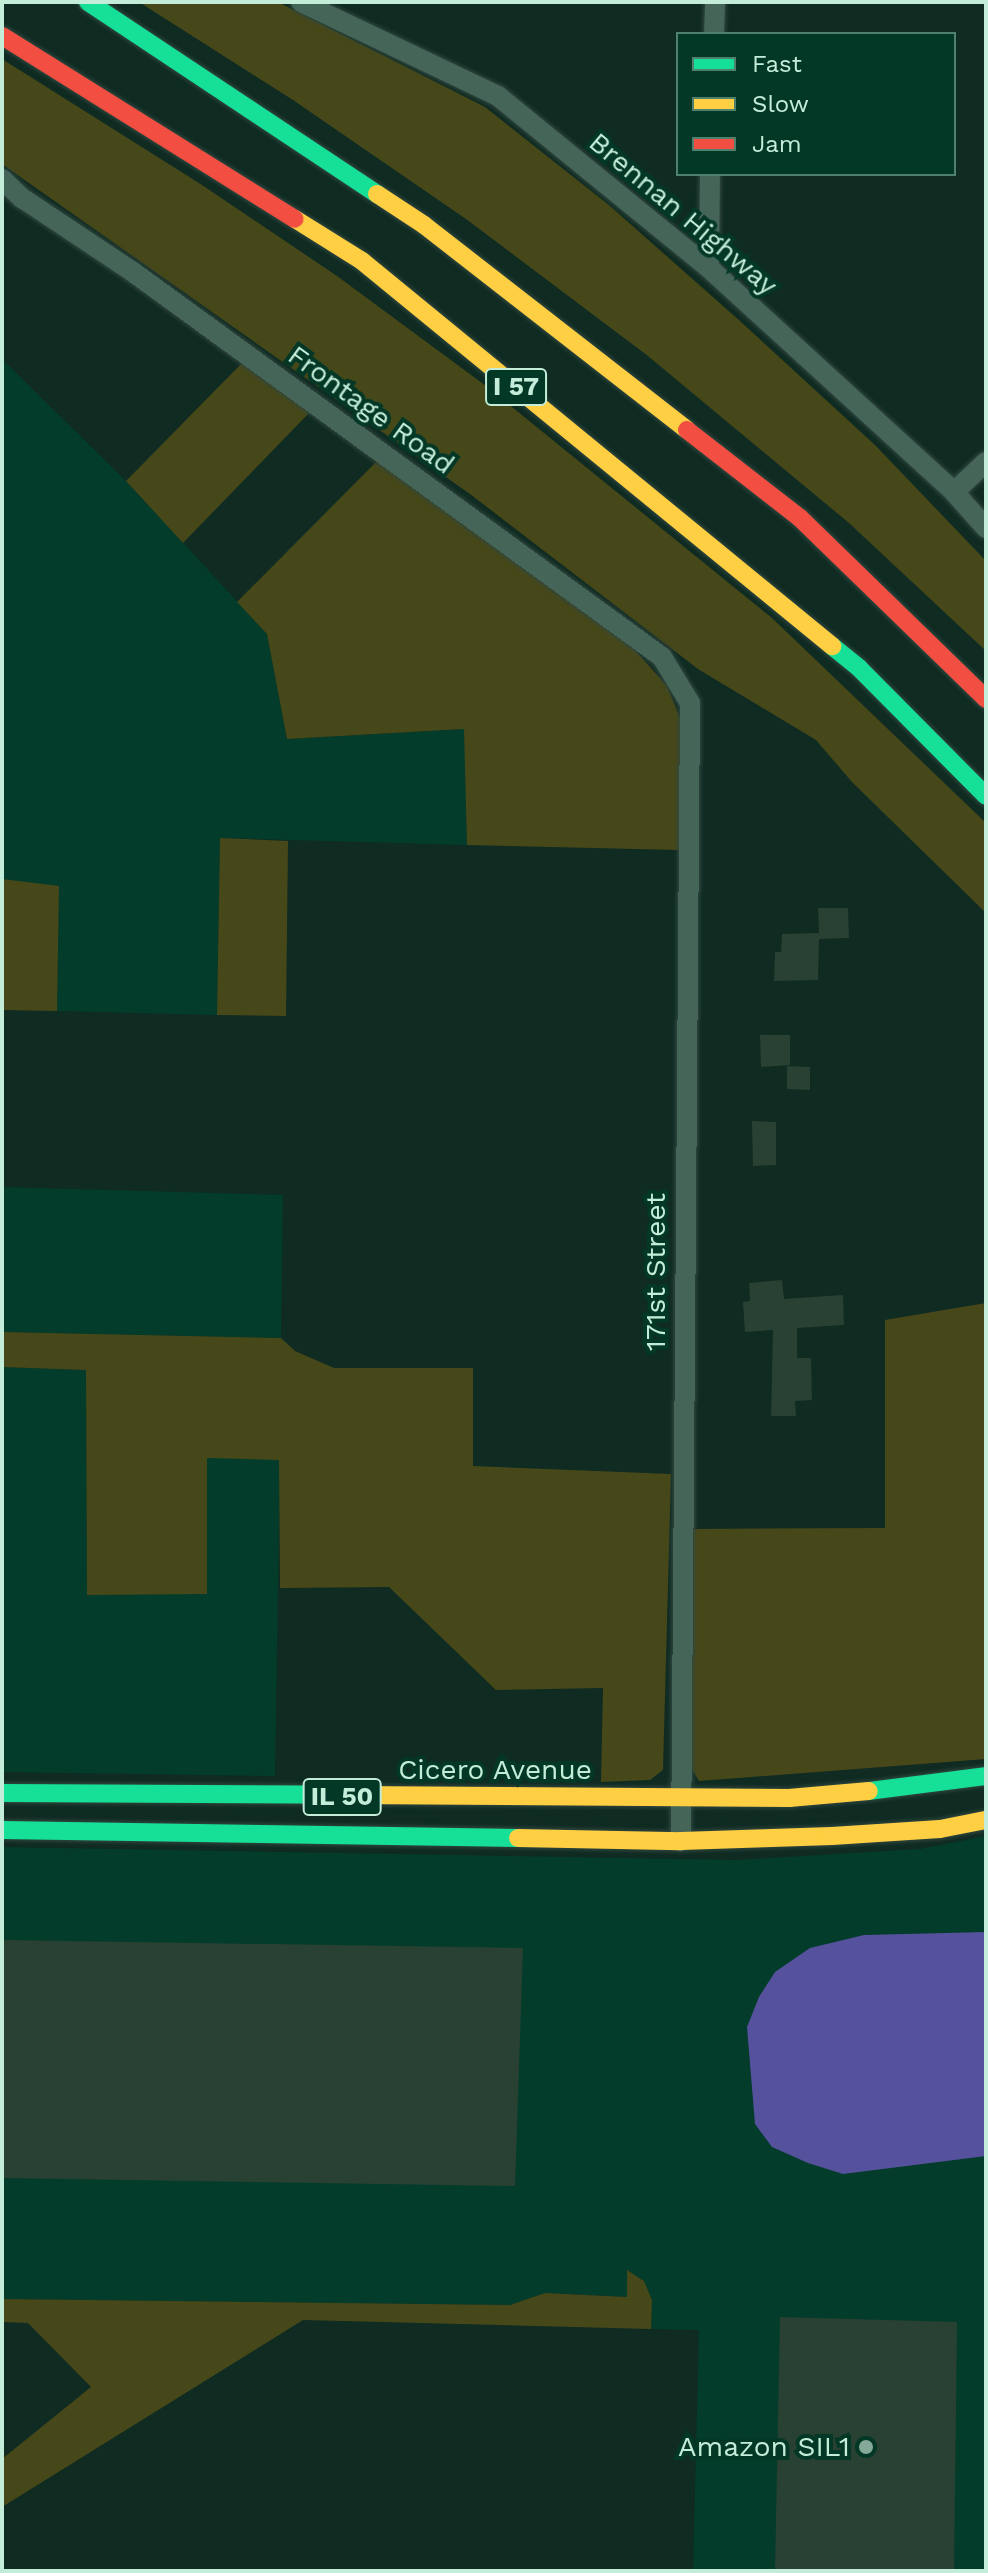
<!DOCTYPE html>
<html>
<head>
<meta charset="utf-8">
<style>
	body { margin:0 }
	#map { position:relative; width:988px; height:2573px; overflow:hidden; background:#0f2b22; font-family:"Work Sans",sans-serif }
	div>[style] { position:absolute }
	.built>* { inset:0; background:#043c2b }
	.green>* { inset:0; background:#474819 }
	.water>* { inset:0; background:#56519c }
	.building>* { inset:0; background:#294133 }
	.roads { filter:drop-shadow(0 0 2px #31473f) drop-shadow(0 0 2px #31473f) }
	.street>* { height:20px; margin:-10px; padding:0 10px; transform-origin:10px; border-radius:10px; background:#456559 }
	.fast>* { height:18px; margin:-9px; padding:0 9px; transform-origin:9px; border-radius:9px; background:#16e098 }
	.slow>* { height:18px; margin:-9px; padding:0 9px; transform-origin:9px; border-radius:9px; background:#ffcf43 }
	.jam>* { height:18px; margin:-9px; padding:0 9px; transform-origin:9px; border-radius:9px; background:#f24e42 }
	.dots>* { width:22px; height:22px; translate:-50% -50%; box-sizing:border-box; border:4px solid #033726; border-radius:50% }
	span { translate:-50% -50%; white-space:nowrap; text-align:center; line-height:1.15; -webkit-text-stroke:8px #033726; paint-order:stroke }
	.shield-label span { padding:2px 6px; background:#033726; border:2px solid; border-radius:6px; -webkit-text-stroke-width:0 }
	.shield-label { font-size:26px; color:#c3edd9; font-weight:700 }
	.street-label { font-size:28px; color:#c3edd9 }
	.poi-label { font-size:28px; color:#c3edd9 }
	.right { translate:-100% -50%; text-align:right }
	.frame { position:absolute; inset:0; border:4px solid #c3edd9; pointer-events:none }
	.legend { position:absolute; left:676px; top:32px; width:280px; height:144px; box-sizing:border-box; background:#033726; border:2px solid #50806e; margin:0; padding:10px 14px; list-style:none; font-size:24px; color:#c3edd9 }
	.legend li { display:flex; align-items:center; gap:16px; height:40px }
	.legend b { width:40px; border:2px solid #50806e }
</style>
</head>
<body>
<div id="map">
	<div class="built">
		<i style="clip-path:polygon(2px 359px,126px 481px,267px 634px,287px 739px,465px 729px,467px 845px,220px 838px,217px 1015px,57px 1011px,59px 887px,2px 879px)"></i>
		<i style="clip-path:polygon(2px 1187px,283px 1195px,281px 1338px,2px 1332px)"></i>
		<i style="clip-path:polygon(2px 1367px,86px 1370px,87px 1595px,207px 1457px,280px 1459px,275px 1776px,2px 1772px)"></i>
		<i style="clip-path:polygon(986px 1836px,986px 2571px,693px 2571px,699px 2330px,651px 2329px,652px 2300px,644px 2281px,628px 2271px,627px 2297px,545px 2293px,510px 2305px,2px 2299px,2px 1847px,737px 1860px,920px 1849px)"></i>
	</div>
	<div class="green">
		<i style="clip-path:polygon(139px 2px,278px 2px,485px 107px,610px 206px,740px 321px,875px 445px,986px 561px,986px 651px,849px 523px,648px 356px,466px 219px,293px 100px)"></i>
		<i style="clip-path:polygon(2px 59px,202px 185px,337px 276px,486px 386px,772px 618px,986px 823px,986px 913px,852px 782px,816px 740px,698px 669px,470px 494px,2px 164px)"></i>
		<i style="clip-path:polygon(245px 360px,311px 411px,183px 543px,126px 481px)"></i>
		<i style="clip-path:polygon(380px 458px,634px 649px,667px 686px,681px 720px,679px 850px,467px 845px,464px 729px,287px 739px,267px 634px,237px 602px)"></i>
		<i style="clip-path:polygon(220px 838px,288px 841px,286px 1016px,217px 1015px)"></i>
		<i style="clip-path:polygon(2px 879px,59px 886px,57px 1011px,2px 1010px)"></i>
		<i style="clip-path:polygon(986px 1303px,986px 1759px,699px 1781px,687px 1761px,687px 1529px,885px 1528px,885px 1320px)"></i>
		<i style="clip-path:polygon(2px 1332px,281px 1338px,295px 1351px,334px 1368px,473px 1368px,473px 1466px,671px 1474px,663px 1770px,650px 1780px,601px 1782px,603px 1688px,496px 1690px,389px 1587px,280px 1588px,279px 1460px,207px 1458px,207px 1594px,87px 1595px,86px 1370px,2px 1367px)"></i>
		<i style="clip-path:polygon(627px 2270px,644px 2281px,652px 2300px,651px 2329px,303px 2320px,2px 2507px,2px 2459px,91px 2387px,28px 2323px,2px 2322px,2px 2299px,510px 2305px,545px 2293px,627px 2297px)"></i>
	</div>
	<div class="water">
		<i style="clip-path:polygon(986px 1932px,986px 2156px,843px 2174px,808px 2163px,772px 2147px,755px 2124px,747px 2027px,759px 1997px,775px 1972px,810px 1948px,864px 1935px)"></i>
	</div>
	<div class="building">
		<i style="clip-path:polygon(818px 908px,848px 908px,849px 938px,819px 939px,818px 980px,774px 981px,775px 952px,781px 952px,782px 934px,819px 933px)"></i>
		<i style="clip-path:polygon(760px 1035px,790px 1035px,790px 1065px,761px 1067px)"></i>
		<i style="clip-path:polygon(787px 1066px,810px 1067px,810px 1090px,787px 1089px)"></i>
		<i style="clip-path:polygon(752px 1121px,776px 1122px,776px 1165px,753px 1166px)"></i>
		<i style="clip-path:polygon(782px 1280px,784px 1299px,843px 1295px,844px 1325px,797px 1328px,797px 1358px,811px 1358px,812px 1400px,795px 1401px,796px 1416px,771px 1416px,773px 1330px,745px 1332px,743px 1302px,750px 1301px,749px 1283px)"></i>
		<i style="clip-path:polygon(2px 1940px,523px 1948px,515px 2186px,2px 2178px)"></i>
		<i style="clip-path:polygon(780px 2317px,957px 2322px,954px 2571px,775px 2571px)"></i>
	</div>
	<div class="roads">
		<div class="street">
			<i style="left:301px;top:2px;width:218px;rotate:25.5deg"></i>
			<i style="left:498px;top:96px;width:272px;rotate:39.2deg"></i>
			<i style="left:709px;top:268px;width:332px;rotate:42.4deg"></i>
			<i style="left:954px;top:492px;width:48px;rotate:48.4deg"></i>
			<i style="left:714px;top:34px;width:32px;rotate:-88deg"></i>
			<i style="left:2px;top:179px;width:28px;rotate:44deg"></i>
			<i style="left:22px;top:198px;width:133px;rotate:33.7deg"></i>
			<i style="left:133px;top:272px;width:654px;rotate:36.05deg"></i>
			<i style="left:662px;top:657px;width:54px;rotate:58.7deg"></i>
			<i style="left:690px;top:703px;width:1138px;rotate:90.45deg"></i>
			<i style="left:709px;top:268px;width:94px;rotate:-89.4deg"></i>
			<i style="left:954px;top:492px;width:44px;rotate:-43.2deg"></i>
		</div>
		<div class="fast">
			<i style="left:88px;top:2px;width:347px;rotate:33.6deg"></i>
			<i style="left:832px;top:646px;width:35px;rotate:39deg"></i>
			<i style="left:859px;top:668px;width:180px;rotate:45.2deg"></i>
			<i style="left:869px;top:1791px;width:118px;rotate:-7.3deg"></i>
			<i style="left:2px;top:1793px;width:349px;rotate:0.3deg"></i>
			<i style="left:2px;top:1830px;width:516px;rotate:0.89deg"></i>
		</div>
		<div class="slow">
			<i style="left:377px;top:194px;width:56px;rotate:33.4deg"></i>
			<i style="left:424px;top:225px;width:333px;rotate:37.9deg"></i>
			<i style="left:295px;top:219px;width:79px;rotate:32.1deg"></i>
			<i style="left:362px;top:261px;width:608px;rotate:39.32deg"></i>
			<i style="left:351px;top:1795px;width:438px;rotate:0.4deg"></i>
			<i style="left:789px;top:1798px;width:80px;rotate:-5deg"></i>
			<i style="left:518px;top:1838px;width:163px;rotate:1.1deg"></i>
			<i style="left:681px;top:1841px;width:151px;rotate:-1.9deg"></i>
			<i style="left:832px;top:1836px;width:108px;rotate:-3.7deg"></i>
			<i style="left:940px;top:1829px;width:47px;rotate:-11.1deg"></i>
		</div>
		<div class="jam">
			<i style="left:2px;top:36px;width:345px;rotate:32deg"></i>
			<i style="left:687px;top:430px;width:143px;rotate:37.9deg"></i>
			<i style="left:800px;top:518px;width:260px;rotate:44.2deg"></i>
		</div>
	</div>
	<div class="dots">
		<i style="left:866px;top:2447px;background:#84a999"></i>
	</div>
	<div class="shield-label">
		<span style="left:516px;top:387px">I 57</span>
		<span style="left:342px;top:1797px">IL 50</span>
	</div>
	<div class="street-label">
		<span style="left:683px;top:214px;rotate:40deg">Brennan Highway</span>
		<span style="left:371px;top:410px;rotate:36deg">Frontage Road</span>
		<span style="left:656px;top:1272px;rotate:-90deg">171st Street</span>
		<span style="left:495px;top:1770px">Cicero Avenue</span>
	</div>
	<div class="poi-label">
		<span class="right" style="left:850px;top:2447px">Amazon SIL1</span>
	</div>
	<div class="frame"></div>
	<ul class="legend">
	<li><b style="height:10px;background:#16e098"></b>Fast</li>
	<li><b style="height:10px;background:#ffcf43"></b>Slow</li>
	<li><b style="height:10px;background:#f24e42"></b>Jam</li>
	</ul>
</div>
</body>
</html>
